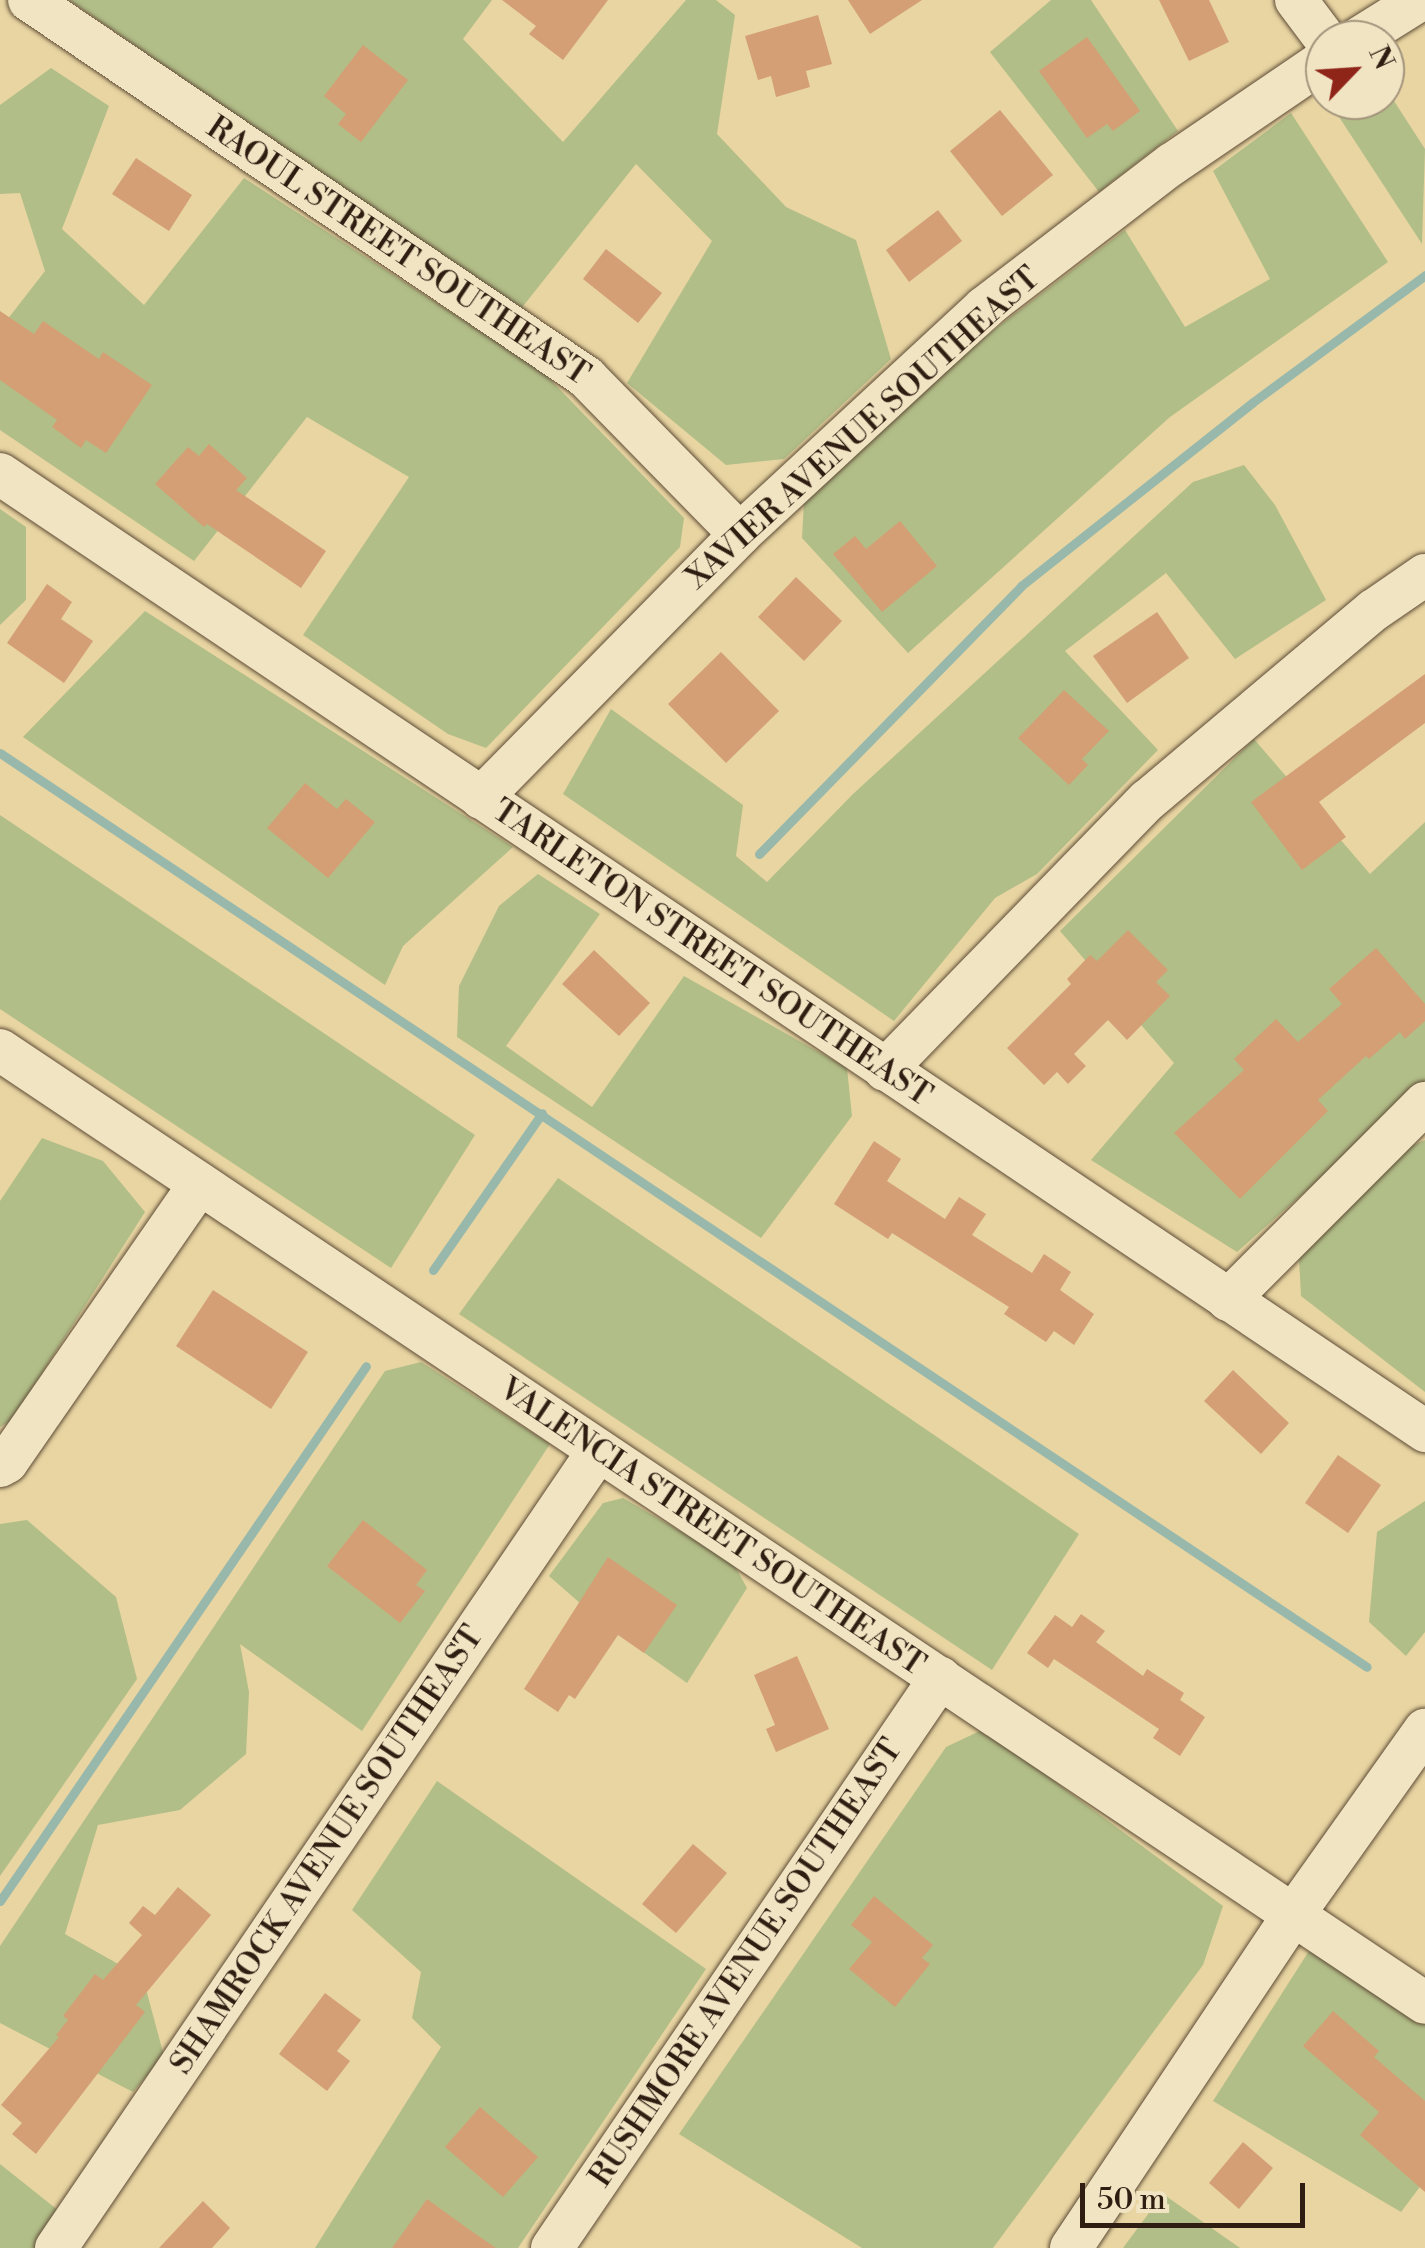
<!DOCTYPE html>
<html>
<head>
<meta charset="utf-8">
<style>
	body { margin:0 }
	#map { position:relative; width:1425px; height:2248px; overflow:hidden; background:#e8d5a2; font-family:"Libre Bodoni",serif }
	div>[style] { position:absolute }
	.green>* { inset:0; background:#b2be88 }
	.stream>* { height:9px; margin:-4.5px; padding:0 4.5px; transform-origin:4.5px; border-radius:4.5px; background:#98b8ab }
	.building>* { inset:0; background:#d49f74 }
	.roads { filter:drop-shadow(0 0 2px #5e4b36) drop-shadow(0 0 2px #5e4b36) }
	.minor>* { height:42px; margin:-21px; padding:0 21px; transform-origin:21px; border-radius:21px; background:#f0e4c3 }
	span { translate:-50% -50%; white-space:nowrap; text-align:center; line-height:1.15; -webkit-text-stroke:8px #f0e4c3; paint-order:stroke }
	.street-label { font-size:32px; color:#301d12 }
	.north { position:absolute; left:1305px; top:20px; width:100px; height:100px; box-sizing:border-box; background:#f0e4c3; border:2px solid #a3947c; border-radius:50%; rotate:65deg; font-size:28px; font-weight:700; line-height:40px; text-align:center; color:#301d12 }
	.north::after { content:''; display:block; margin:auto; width:35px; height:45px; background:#8f2418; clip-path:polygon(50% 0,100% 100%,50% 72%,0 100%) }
	.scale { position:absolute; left:1080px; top:2183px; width:225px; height:45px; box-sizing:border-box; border:5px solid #301d12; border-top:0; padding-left:12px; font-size:30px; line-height:35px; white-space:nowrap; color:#301d12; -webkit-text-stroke:8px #f0e4c3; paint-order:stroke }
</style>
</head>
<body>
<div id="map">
	<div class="green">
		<i style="clip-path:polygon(69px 0,492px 0,463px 39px,563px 142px,686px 0,716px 0,735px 15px,717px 134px,786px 207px,856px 240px,891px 359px,784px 459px,726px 465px,627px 383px,712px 241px,636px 164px,520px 310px)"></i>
		<i style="clip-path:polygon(1051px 0,1091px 0,1178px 131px,1099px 192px,990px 52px)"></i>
		<i style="clip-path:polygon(51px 68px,109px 106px,62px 229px,144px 305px,244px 178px,543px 372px,684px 518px,680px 547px,486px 748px,448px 734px,303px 635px,409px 477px,307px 417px,194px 561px,0 430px,0 329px,45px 271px,20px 193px,0 194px,0 105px)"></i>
		<i style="clip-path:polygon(1385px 87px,1425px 149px,1422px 244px,1328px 100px,1385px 100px)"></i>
		<i style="clip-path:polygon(1291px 113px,1388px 262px,1170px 417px,908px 653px,802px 538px,804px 501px,958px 357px,1125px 230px,1185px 327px,1270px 279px,1213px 171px)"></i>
		<i style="clip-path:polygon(1244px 465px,1275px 505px,1326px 600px,1235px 659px,1166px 573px,1065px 651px,1158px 750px,1037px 874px,995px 898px,894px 1021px,563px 794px,611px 709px,743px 805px,736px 856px,767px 882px,853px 794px,1193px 482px)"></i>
		<i style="clip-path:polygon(0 509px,26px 527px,26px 600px,0 625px)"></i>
		<i style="clip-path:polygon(145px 611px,513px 847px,403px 946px,385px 985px,23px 737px)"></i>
		<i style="clip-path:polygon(1254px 739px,1370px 874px,1425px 822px,1425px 1086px,1237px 1252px,1091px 1160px,1174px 1063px,1060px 931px)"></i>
		<i style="clip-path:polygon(0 815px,475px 1135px,391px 1268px,0 1009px)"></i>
		<i style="clip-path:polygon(538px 874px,600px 914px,506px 1046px,592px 1107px,684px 976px,847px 1068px,852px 1116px,761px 1238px,457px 1037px,459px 986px,499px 906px)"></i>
		<i style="clip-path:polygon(42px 1138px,103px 1161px,145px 1212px,12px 1420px,0 1427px,0 1201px)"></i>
		<i style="clip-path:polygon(1425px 1140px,1425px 1392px,1301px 1296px,1299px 1259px,1409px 1147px)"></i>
		<i style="clip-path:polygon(558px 1178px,1079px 1534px,992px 1670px,459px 1314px)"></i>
		<i style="clip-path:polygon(421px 1362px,550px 1444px,362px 1731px,240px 1644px,249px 1692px,246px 1754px,180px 1810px,98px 1825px,65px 1934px,143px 1978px,164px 2056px,133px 2092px,0 2023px,0 1946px,385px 1371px)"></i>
		<i style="clip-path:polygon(623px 1498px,732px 1561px,747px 1588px,687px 1683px,605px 1625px,549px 1576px,603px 1503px)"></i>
		<i style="clip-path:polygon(1425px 1501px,1425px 1632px,1406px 1656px,1369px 1622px,1377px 1532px)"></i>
		<i style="clip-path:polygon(27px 1520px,116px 1597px,137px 1679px,0 1876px,0 1524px)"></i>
		<i style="clip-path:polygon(984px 1729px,1223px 1906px,1203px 1965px,993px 2248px,862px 2248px,679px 2134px,946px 1747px)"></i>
		<i style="clip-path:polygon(437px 1781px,706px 1969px,518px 2248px,315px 2248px,441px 2047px,412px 2018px,421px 1972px,352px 1910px)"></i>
		<i style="clip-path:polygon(1309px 1951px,1425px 2022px,1425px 2180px,1401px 2212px,1213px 2101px)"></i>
		<i style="clip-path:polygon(0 2164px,59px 2211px,34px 2248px,0 2248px)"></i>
		<i style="clip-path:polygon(1163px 2194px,1240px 2248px,1123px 2248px)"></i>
	</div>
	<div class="stream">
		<i style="left:0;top:753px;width:1644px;rotate:33.77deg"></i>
		<i style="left:759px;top:854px;width:375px;rotate:-45.6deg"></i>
		<i style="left:1021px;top:586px;width:296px;rotate:-38.4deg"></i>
		<i style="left:1253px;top:402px;width:214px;rotate:-36.4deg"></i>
		<i style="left:433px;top:1270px;width:191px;rotate:-55.2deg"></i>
		<i style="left:0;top:1901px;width:648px;rotate:-55.62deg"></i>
	</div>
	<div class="building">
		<i style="clip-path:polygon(502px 0,608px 0,563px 60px,529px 34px,536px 26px)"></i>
		<i style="clip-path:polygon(848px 0,922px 0,870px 34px)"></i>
		<i style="clip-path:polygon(1159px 0,1209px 0,1229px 42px,1189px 61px)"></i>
		<i style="clip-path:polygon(818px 15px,832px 64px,806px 71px,810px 87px,776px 97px,771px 76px,758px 80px,745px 36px)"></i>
		<i style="clip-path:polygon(1087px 37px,1140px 111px,1113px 131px,1107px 124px,1087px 138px,1039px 71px)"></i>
		<i style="clip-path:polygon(363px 45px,408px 80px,361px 142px,338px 124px,346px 114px,324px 96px)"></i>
		<i style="clip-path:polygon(1000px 110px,1053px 175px,1002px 216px,950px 151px)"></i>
		<i style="clip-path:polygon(136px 158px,192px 195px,169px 231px,112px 194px)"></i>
		<i style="clip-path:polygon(938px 210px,962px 241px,909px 282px,886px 250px)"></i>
		<i style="clip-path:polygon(606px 249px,662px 293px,638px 323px,583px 279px)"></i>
		<i style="clip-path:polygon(0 311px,34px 334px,43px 321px,99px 359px,103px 352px,152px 385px,106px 453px,86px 440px,81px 448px,52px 427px,57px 420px,0 380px)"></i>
		<i style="clip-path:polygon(209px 444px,247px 478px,236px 490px,326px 551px,301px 588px,207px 524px,204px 527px,155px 484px,188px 447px,199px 456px)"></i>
		<i style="clip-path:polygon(900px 521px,937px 566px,882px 612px,833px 554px,855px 536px,866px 549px)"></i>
		<i style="clip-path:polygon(796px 577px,842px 621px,804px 661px,758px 617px)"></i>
		<i style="clip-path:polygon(47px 584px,72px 602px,61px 619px,93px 641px,64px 683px,7px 643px)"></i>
		<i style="clip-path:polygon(1157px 612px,1189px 658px,1127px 703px,1093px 656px)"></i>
		<i style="clip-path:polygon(721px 652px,779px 711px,726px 763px,668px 704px)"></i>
		<i style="clip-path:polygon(1425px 674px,1425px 723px,1319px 802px,1346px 837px,1302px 870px,1251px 802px)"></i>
		<i style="clip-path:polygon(1064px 690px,1109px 731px,1082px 759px,1088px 765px,1069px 785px,1018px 738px)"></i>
		<i style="clip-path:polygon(305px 783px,337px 809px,346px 799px,375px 822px,328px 878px,267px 828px)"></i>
		<i style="clip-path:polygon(1128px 930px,1168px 970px,1156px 982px,1170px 996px,1127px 1040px,1108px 1020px,1074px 1054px,1086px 1066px,1068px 1084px,1057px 1072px,1044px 1085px,1007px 1048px,1071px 984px,1067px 979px,1090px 955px,1097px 961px)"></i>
		<i style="clip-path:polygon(1376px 948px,1425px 1004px,1425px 1021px,1405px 1039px,1400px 1032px,1369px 1059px,1366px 1056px,1318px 1100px,1328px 1111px,1240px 1199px,1174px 1133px,1244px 1070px,1234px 1059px,1276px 1019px,1298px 1042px,1342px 1004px,1329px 989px)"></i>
		<i style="clip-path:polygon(594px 950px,650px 1003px,619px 1036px,562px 984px)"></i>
		<i style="clip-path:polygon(874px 1141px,901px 1159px,887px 1181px,945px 1219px,959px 1197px,986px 1214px,972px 1235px,1032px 1273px,1044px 1254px,1071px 1272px,1060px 1290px,1094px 1314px,1074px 1345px,1054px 1331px,1046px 1342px,1004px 1314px,1009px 1307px,892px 1233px,888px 1239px,834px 1204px)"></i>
		<i style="clip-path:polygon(213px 1290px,308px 1352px,271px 1409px,176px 1346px)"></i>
		<i style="clip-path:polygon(1233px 1370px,1289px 1423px,1261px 1454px,1204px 1401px)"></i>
		<i style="clip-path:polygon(1338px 1455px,1381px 1485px,1348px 1533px,1305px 1503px)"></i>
		<i style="clip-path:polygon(363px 1520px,427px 1570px,416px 1585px,425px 1591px,400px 1623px,327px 1566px)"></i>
		<i style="clip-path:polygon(608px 1557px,677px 1605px,644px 1653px,618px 1635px,575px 1699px,569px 1695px,558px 1712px,524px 1689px)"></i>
		<i style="clip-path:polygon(1081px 1614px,1105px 1631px,1096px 1642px,1143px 1676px,1147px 1669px,1184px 1693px,1180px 1700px,1205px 1717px,1180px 1756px,1153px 1738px,1159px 1729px,1054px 1659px,1048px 1668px,1027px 1653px,1055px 1615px,1072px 1627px)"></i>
		<i style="clip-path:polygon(797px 1656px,829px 1729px,776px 1752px,766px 1729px,775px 1725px,754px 1675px)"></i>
		<i style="clip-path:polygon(693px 1844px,727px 1873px,676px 1933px,642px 1904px)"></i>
		<i style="clip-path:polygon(178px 1887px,211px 1915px,136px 2005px,145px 2012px,36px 2154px,12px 2134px,22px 2123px,1px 2105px,59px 2037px,56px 2035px,68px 2020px,63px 2016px,95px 1974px,103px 1980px,142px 1935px,129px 1923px,143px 1906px,155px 1915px)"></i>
		<i style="clip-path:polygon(874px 1896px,933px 1945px,922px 1958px,930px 1964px,895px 2007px,849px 1969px,872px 1942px,851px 1925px)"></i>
		<i style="clip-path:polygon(325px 1993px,361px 2020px,337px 2051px,350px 2061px,327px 2091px,279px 2054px)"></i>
		<i style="clip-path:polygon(1333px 2011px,1379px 2051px,1374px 2057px,1425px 2101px,1425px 2192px,1360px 2135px,1379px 2112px,1303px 2046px)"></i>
		<i style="clip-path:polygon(480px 2107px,538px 2157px,503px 2197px,445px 2147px)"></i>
		<i style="clip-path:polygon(1243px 2142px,1273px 2168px,1239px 2209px,1209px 2183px)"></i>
		<i style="clip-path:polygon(427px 2199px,467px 2228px,496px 2248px,392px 2248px)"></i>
		<i style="clip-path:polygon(203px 2201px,230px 2228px,212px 2248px,159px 2248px)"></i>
	</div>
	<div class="roads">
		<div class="minor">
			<i style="left:29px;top:0;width:673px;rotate:34.09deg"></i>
			<i style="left:586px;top:377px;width:220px;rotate:45.6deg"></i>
			<i style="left:1296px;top:0;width:50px;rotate:53.1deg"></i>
			<i style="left:1356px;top:40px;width:75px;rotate:-32deg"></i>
			<i style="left:0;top:474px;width:1717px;rotate:33.88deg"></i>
			<i style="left:481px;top:798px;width:370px;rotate:-45.5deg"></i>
			<i style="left:740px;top:534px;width:333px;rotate:-42.8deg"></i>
			<i style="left:984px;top:308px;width:237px;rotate:-37.5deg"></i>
			<i style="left:1172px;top:164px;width:185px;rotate:-34.2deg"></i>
			<i style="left:0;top:1050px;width:1714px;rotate:33.77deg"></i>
			<i style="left:885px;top:1070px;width:377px;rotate:-45.8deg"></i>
			<i style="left:1148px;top:800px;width:295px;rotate:-40.1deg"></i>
			<i style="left:1374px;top:610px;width:62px;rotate:-34.5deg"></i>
			<i style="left:1228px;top:1300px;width:279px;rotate:-45deg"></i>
			<i style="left:0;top:1466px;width:8px;rotate:-30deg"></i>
			<i style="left:7px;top:1462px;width:337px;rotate:-55.3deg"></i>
			<i style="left:56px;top:2248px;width:964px;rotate:-55.78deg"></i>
			<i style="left:552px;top:2248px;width:690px;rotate:-55.76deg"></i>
			<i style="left:1071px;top:2248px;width:402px;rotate:-56.3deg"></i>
			<i style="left:1294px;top:1914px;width:226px;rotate:-54.6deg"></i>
		</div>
	</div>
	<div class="street-label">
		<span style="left:398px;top:251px;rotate:34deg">RAOUL STREET SOUTHEAST</span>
		<span style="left:863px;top:428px;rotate:-42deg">XAVIER AVENUE SOUTHEAST</span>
		<span style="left:712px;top:953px;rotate:34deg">TARLETON STREET SOUTHEAST</span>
		<span style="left:712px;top:1527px;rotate:34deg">VALENCIA STREET SOUTHEAST</span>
		<span style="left:327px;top:1850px;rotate:-56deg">SHAMROCK AVENUE SOUTHEAST</span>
		<span style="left:746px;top:1963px;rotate:-56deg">RUSHMORE AVENUE SOUTHEAST</span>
	</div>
	<div class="north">N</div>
	<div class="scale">50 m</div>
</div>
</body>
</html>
